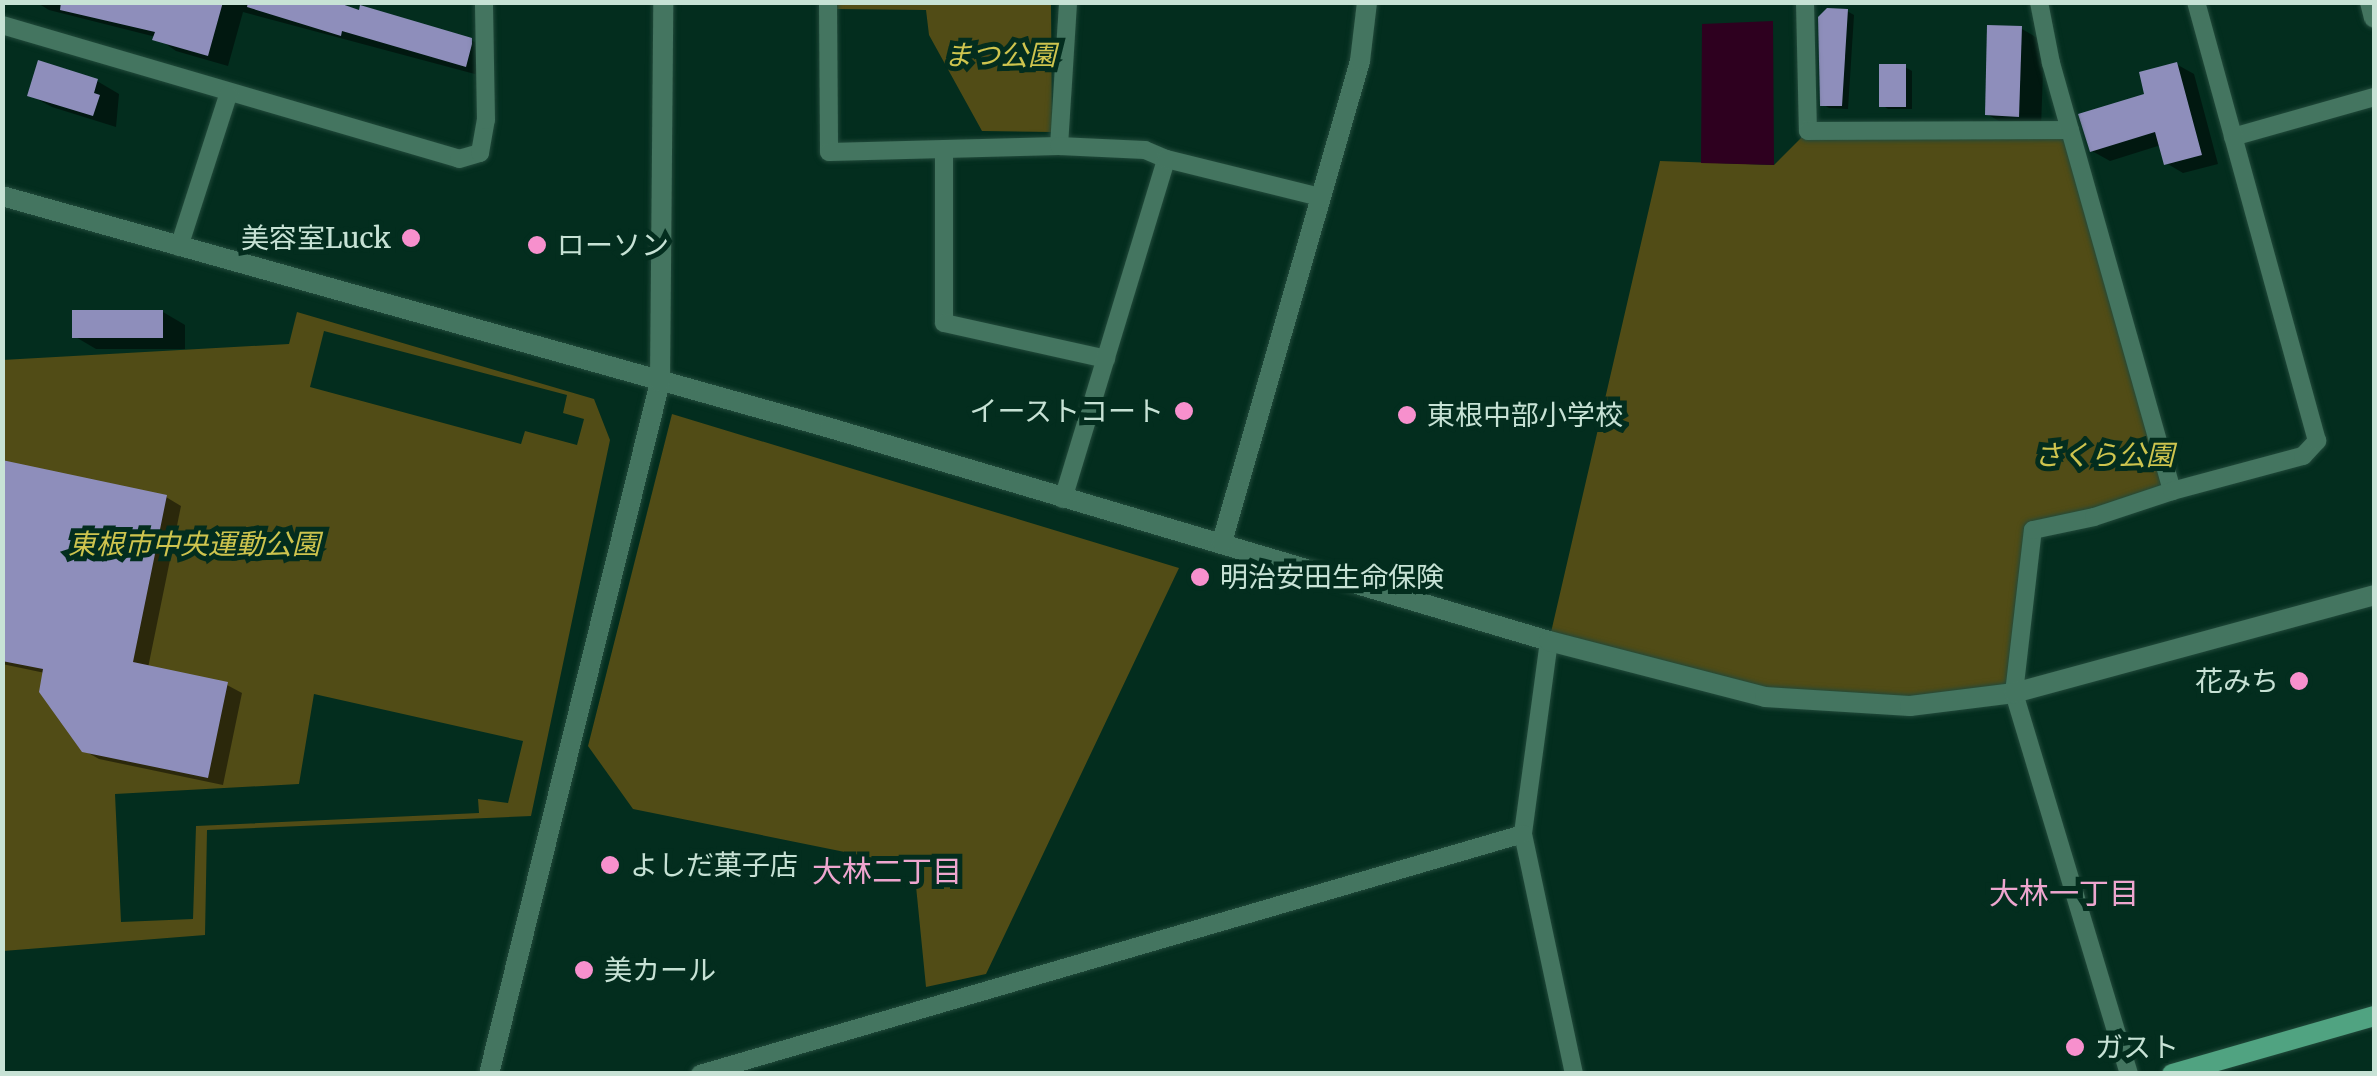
<!DOCTYPE html>
<html>
<head>
<meta charset="utf-8">
<style>
	body { margin:0 }
	#map { position:relative; width:2377px; height:1076px; overflow:hidden; background:#032d1e; font-family:Merriweather,"Noto Sans JP",serif }
	div>[style] { position:absolute }
	.green>* { inset:0; background:#514c16 }
	.water>* { inset:0; background:#2e001f }
	.shadow>* { inset:0; background:#0007 }
	.building>* { inset:0; background:#8e8ebb }
	.roads { filter:drop-shadow(0 0 2px #224a3b) drop-shadow(0 0 2px #224a3b) }
	.minor>* { height:18px; margin:-9px; padding:0 9px; transform-origin:9px; border-radius:9px; background:#447560 }
	.tertiary>* { height:20px; margin:-10px; padding:0 10px; transform-origin:10px; border-radius:10px; background:#447560 }
	.secondary>* { height:20px; margin:-10px; padding:0 10px; transform-origin:10px; border-radius:10px; background:#50a381 }
	.dots>* { width:28px; height:28px; translate:-50% -50%; box-sizing:border-box; border:5px solid #032d1e; border-radius:50% }
	span { translate:-50% -50%; white-space:nowrap; text-align:center; line-height:1.15; -webkit-text-stroke:10px #032d1e; paint-order:stroke }
	.park-label { font-size:28px; color:#cec44e; font-style:italic }
	.poi-label { font-size:28px; color:#c7e2d5 }
	.right { translate:-100% -50%; text-align:right }
	.left { translate:0 -50%; text-align:left }
	.neighbourhood-label { font-size:30px; color:#eea6cf }
	.frame { position:absolute; inset:0; border:5px solid #c7e2d5; pointer-events:none }
</style>
</head>
<body>
<div id="map">
	<div class="green">
		<i style="clip-path:polygon(836px 3px,1051px 3px,1052px 132px,982px 131px,929px 35px,926px 10px,836px 9px)"></i>
		<i style="clip-path:polygon(2070px 130px,2172px 491px,2033px 530px,2014px 693px,1823px 703px,1549px 641px,1660px 161px,1774px 165px,1808px 131px)"></i>
		<i style="clip-path:polygon(evenodd,297px 312px,594px 399px,610px 440px,531px 816px,207px 830px,205px 935px,3px 951px,2px 360px,289px 344px,297px 312px,324px 331px,567px 395px,563px 413px,584px 419px,577px 445px,525px 431px,521px 444px,310px 387px,324px 331px,297px 312px,314px 694px,523px 741px,508px 803px,478px 799px,479px 813px,196px 826px,193px 919px,121px 922px,115px 794px,299px 784px,314px 694px)"></i>
		<i style="clip-path:polygon(672px 414px,1179px 568px,986px 974px,926px 987px,914px 866px,633px 809px,588px 746px)"></i>
	</div>
	<div class="water">
		<i style="clip-path:polygon(1773px 21px,1774px 165px,1701px 163px,1702px 24px)"></i>
	</div>
	<div class="shadow">
		<i style="clip-path:polygon(36px 2px,328px 2px,471px 40px,492px 52px,486px 77px,243px 12px,228px 66px,176px 51px,156px 37px,49px 10px)"></i>
		<i style="clip-path:polygon(1847px 11px,1854px 15px,1848px 109px,1829px 108px,1822px 104px)"></i>
		<i style="clip-path:polygon(2022px 29px,2044px 42px,2041px 128px,2009px 127px,1987px 114px)"></i>
		<i style="clip-path:polygon(2176px 64px,2194px 74px,2218px 164px,2183px 173px,2166px 163px,2161px 145px,2110px 161px,2092px 151px)"></i>
		<i style="clip-path:polygon(1905px 67px,1912px 71px,1912px 109px,1888px 109px,1882px 105px)"></i>
		<i style="clip-path:polygon(97px 81px,119px 94px,116px 127px,52px 107px,30px 95px)"></i>
		<i style="clip-path:polygon(163px 312px,185px 325px,185px 349px,96px 349px,74px 336px)"></i>
		<i style="clip-path:polygon(2px 466px,166px 497px,181px 506px,148px 668px,227px 685px,242px 693px,223px 785px,99px 759px,83px 750px,45px 673px,2px 664px)"></i>
	</div>
	<div class="building">
		<i style="clip-path:polygon(61px 2px,223px 2px,208px 56px,152px 40px,155px 32px,60px 10px)"></i>
		<i style="clip-path:polygon(248px 2px,336px 2px,359px 10px,360px 5px,472px 38px,472px 44px,466px 67px,342px 31px,341px 36px,247px 7px)"></i>
		<i style="clip-path:polygon(1827px 8px,1848px 9px,1842px 106px,1820px 106px,1818px 17px)"></i>
		<i style="clip-path:polygon(1987px 25px,2022px 26px,2019px 117px,1985px 115px)"></i>
		<i style="clip-path:polygon(38px 60px,98px 79px,94px 93px,100px 95px,93px 116px,27px 96px)"></i>
		<i style="clip-path:polygon(2177px 62px,2202px 155px,2164px 165px,2155px 132px,2090px 152px,2078px 114px,2144px 94px,2139px 72px)"></i>
		<i style="clip-path:polygon(1879px 64px,1906px 64px,1906px 107px,1879px 107px)"></i>
		<i style="clip-path:polygon(72px 310px,163px 310px,163px 338px,72px 338px)"></i>
		<i style="clip-path:polygon(2px 460px,167px 495px,133px 662px,228px 682px,208px 778px,82px 752px,39px 692px,43px 669px,2px 661px)"></i>
	</div>
	<div class="roads">
		<div class="minor">
			<i style="left:828px;top:2px;width:150px;rotate:89.6deg"></i>
			<i style="left:829px;top:152px;width:230px;rotate:-1.5deg"></i>
			<i style="left:1059px;top:146px;width:144px;rotate:-86.4deg"></i>
			<i style="left:1805px;top:2px;width:129px;rotate:88.7deg"></i>
			<i style="left:1808px;top:131px;width:262px;rotate:-0.2deg"></i>
			<i style="left:2039px;top:2px;width:62px;rotate:78.9deg"></i>
			<i style="left:2051px;top:63px;width:445px;rotate:74.2deg"></i>
			<i style="left:2px;top:25px;width:476px;rotate:16.3deg"></i>
			<i style="left:459px;top:159px;width:22px;rotate:-16deg"></i>
			<i style="left:480px;top:153px;width:34px;rotate:-80deg"></i>
			<i style="left:486px;top:120px;width:118px;rotate:-91deg"></i>
			<i style="left:2233px;top:137px;width:147px;rotate:-15.8deg"></i>
			<i style="left:1059px;top:146px;width:86px;rotate:2.7deg"></i>
			<i style="left:1145px;top:150px;width:23px;rotate:23deg"></i>
			<i style="left:944px;top:149px;width:174px;rotate:90deg"></i>
			<i style="left:944px;top:323px;width:166px;rotate:12.5deg"></i>
			<i style="left:179px;top:247px;width:160px;rotate:-72.1deg"></i>
			<i style="left:1063px;top:499px;width:355px;rotate:-73.1deg"></i>
			<i style="left:1166px;top:159px;width:159px;rotate:13.9deg"></i>
			<i style="left:1549px;top:641px;width:195px;rotate:97.7deg"></i>
			<i style="left:1523px;top:834px;width:245px;rotate:78deg"></i>
			<i style="left:700px;top:1074px;width:857px;rotate:-16.26deg"></i>
			<i style="left:2129px;top:1074px;width:398px;rotate:-106.8deg"></i>
			<i style="left:2014px;top:693px;width:164px;rotate:-83.4deg"></i>
			<i style="left:2033px;top:530px;width:62px;rotate:-12deg"></i>
			<i style="left:2094px;top:517px;width:82px;rotate:-18.4deg"></i>
			<i style="left:2172px;top:491px;width:136px;rotate:-15deg"></i>
			<i style="left:2303px;top:456px;width:21px;rotate:-47deg"></i>
			<i style="left:2317px;top:441px;width:455px;rotate:-105.4deg"></i>
		</div>
		<div class="tertiary">
			<i style="left:2370px;top:2px;width:16px;rotate:76deg"></i>
			<i style="left:2px;top:196px;width:860px;rotate:15.65deg"></i>
			<i style="left:830px;top:428px;width:750px;rotate:16.5deg"></i>
			<i style="left:1549px;top:641px;width:223px;rotate:14.5deg"></i>
			<i style="left:1765px;top:697px;width:145px;rotate:3.6deg"></i>
			<i style="left:1910px;top:706px;width:105px;rotate:-7.1deg"></i>
			<i style="left:2014px;top:693px;width:373px;rotate:-15.2deg"></i>
			<i style="left:1222px;top:542px;width:500px;rotate:-73.99deg"></i>
			<i style="left:1360px;top:61px;width:59px;rotate:-83.2deg"></i>
			<i style="left:489px;top:1074px;width:713px;rotate:-76.12deg"></i>
			<i style="left:660px;top:382px;width:380px;rotate:-89.5deg"></i>
		</div>
		<div class="secondary">
			<i style="left:2172px;top:1074px;width:210px;rotate:-16deg"></i>
		</div>
	</div>
	<div class="dots">
		<i style="left:411px;top:238px;background:#f790cd"></i>
		<i style="left:537px;top:245px;background:#f790cd"></i>
		<i style="left:1184px;top:411px;background:#f790cd"></i>
		<i style="left:1407px;top:415px;background:#f790cd"></i>
		<i style="left:1200px;top:577px;background:#f790cd"></i>
		<i style="left:2299px;top:681px;background:#f790cd"></i>
		<i style="left:610px;top:865px;background:#f790cd"></i>
		<i style="left:584px;top:970px;background:#f790cd"></i>
		<i style="left:2075px;top:1047px;background:#f790cd"></i>
	</div>
	<div class="park-label">
		<span style="left:1000px;top:55px">まつ公園</span>
		<span style="left:2104px;top:455px">さくら公園</span>
		<span style="left:194px;top:544px">東根市中央運動公園</span>
	</div>
	<div class="poi-label">
		<span class="right" style="left:391px;top:238px">美容室Luck</span>
		<span class="left" style="left:557px;top:245px">ローソン</span>
		<span class="right" style="left:1164px;top:411px">イーストコート</span>
		<span class="left" style="left:1427px;top:415px">東根中部小学校</span>
		<span class="left" style="left:1220px;top:577px">明治安田生命保険</span>
		<span class="right" style="left:2279px;top:681px">花みち</span>
		<span class="left" style="left:630px;top:865px">よしだ菓子店</span>
		<span class="left" style="left:604px;top:970px">美カール</span>
		<span class="left" style="left:2095px;top:1047px">ガスト</span>
	</div>
	<div class="neighbourhood-label">
		<span style="left:887px;top:871px">大林二丁目</span>
		<span style="left:2064px;top:893px">大林一丁目</span>
	</div>
	<div class="frame"></div>
</div>
</body>
</html>
